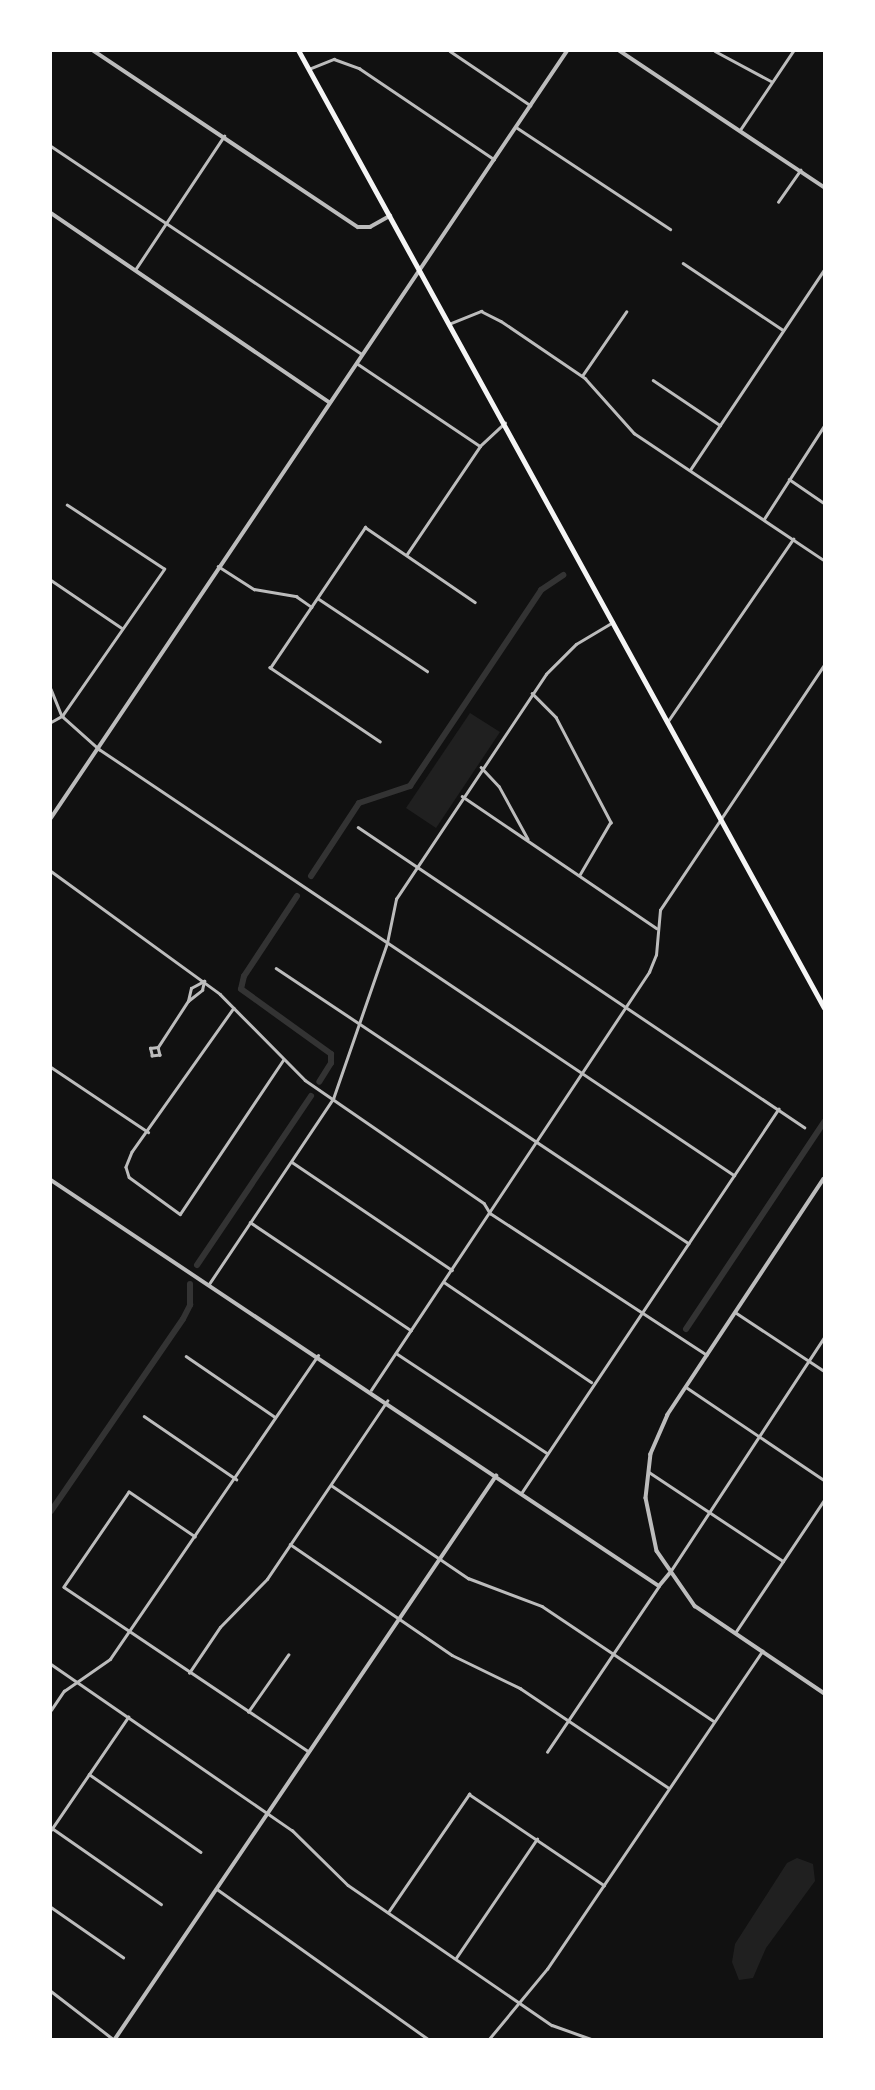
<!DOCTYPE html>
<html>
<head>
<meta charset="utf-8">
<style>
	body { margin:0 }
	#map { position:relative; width:875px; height:2090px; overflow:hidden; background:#111; font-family:"DejaVu Sans",sans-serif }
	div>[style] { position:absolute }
	.green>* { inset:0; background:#202020 }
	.canal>* { height:6px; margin:-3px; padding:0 3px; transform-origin:3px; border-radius:3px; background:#333 }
	.minor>* { height:2.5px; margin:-1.25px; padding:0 1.25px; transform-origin:1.25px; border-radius:1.25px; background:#bcbcbc }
	.tertiary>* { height:3.5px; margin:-1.75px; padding:0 1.75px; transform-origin:1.75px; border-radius:1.75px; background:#bcbcbc }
	.primary>* { height:4.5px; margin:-2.25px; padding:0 2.25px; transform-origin:2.25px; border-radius:2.25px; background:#f5f5f5 }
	span { translate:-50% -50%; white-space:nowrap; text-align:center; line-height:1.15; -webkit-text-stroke:6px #fff; paint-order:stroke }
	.frame { position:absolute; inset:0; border:52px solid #fff; pointer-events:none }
</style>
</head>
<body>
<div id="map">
	<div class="green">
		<i style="clip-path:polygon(470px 713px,500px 732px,436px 828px,406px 808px)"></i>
		<i style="clip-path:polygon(797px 1858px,813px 1864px,815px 1881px,766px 1948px,753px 1978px,739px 1980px,732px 1962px,735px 1944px,787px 1863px)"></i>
	</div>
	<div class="canal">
		<i style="left:311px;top:876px;width:87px;rotate:-56.7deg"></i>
		<i style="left:359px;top:803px;width:54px;rotate:-18.4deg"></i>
		<i style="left:410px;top:786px;width:236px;rotate:-56.2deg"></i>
		<i style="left:541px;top:590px;width:27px;rotate:-34deg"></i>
		<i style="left:297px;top:896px;width:96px;rotate:123.5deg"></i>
		<i style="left:244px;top:976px;width:13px;rotate:103deg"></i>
		<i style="left:241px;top:989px;width:111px;rotate:35.8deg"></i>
		<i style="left:331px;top:1054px;width:9px;rotate:90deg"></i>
		<i style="left:331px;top:1063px;width:22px;rotate:122deg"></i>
		<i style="left:197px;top:1265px;width:204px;rotate:-56deg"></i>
		<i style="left:686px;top:1329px;width:249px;rotate:-56.3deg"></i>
		<i style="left:51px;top:1511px;width:233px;rotate:-55.5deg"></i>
		<i style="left:183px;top:1319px;width:16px;rotate:-63deg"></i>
		<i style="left:190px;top:1305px;width:21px;rotate:-90deg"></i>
	</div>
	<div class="minor">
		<i style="left:450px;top:51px;width:97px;rotate:34deg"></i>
		<i style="left:715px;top:51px;width:64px;rotate:28.2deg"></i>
		<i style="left:309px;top:69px;width:27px;rotate:-22deg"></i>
		<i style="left:334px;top:59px;width:27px;rotate:20deg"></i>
		<i style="left:359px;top:68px;width:163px;rotate:34deg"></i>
		<i style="left:516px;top:127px;width:185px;rotate:33.5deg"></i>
		<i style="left:740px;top:130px;width:95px;rotate:-56.1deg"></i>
		<i style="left:51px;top:146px;width:374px;rotate:33.8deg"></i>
		<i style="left:778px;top:202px;width:39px;rotate:-55deg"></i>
		<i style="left:683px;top:263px;width:120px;rotate:33.8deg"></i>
		<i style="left:135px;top:270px;width:161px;rotate:-56.4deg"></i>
		<i style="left:449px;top:324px;width:35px;rotate:-22deg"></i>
		<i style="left:481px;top:311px;width:22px;rotate:27deg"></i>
		<i style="left:501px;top:321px;width:102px;rotate:34.2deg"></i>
		<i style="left:585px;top:378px;width:74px;rotate:48.3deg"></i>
		<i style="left:634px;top:433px;width:229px;rotate:33.8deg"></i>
		<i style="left:358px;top:364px;width:147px;rotate:33.9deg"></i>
		<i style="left:582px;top:376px;width:78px;rotate:-55.5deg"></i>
		<i style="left:653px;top:380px;width:81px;rotate:33.9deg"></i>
		<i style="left:690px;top:470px;width:241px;rotate:-56.2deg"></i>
		<i style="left:789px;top:479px;width:42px;rotate:34.4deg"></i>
		<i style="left:764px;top:519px;width:111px;rotate:-57.2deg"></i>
		<i style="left:407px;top:554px;width:130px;rotate:-55.9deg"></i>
		<i style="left:480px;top:446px;width:34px;rotate:-43deg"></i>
		<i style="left:218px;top:566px;width:43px;rotate:32.6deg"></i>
		<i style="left:254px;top:589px;width:43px;rotate:9.5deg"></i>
		<i style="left:296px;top:596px;width:19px;rotate:35deg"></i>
		<i style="left:51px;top:580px;width:86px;rotate:34.1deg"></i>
		<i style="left:319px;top:599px;width:130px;rotate:33.7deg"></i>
		<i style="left:51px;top:689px;width:29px;rotate:68deg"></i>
		<i style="left:62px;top:716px;width:50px;rotate:41.7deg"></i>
		<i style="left:99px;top:749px;width:765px;rotate:33.86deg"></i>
		<i style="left:532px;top:693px;width:34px;rotate:45deg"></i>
		<i style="left:556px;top:717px;width:119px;rotate:62.4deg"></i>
		<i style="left:611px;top:822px;width:61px;rotate:120.3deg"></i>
		<i style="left:668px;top:721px;width:221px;rotate:-55.5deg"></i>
		<i style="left:51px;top:722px;width:13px;rotate:-29deg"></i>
		<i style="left:62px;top:716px;width:179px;rotate:-55.2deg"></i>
		<i style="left:164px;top:569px;width:116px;rotate:-146.6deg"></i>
		<i style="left:380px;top:742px;width:133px;rotate:-146.1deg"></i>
		<i style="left:270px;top:668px;width:170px;rotate:-56deg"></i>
		<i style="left:365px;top:527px;width:133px;rotate:34.3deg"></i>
		<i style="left:481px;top:767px;width:26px;rotate:47deg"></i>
		<i style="left:499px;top:786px;width:60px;rotate:61.3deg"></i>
		<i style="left:462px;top:796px;width:235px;rotate:34.2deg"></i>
		<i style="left:358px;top:827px;width:538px;rotate:33.93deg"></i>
		<i style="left:51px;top:871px;width:209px;rotate:36deg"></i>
		<i style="left:220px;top:994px;width:121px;rotate:45.3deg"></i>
		<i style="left:305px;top:1080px;width:217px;rotate:34.5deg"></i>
		<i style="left:484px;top:1203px;width:12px;rotate:59deg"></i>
		<i style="left:490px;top:1213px;width:259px;rotate:33.2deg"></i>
		<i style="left:276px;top:968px;width:496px;rotate:33.7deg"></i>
		<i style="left:188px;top:1001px;width:13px;rotate:-77deg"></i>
		<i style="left:191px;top:988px;width:15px;rotate:-28deg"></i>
		<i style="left:234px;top:1008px;width:176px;rotate:125.3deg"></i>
		<i style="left:132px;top:1152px;width:16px;rotate:112deg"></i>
		<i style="left:126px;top:1167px;width:10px;rotate:73deg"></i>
		<i style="left:129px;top:1177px;width:63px;rotate:36deg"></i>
		<i style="left:180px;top:1214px;width:185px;rotate:-56.2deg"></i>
		<i style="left:158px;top:1047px;width:8px;rotate:76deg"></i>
		<i style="left:160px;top:1055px;width:8px;rotate:173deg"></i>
		<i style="left:152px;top:1056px;width:8px;rotate:-104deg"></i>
		<i style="left:150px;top:1048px;width:8px;rotate:-7deg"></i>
		<i style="left:158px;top:1047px;width:55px;rotate:-56.9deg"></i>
		<i style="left:188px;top:1001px;width:18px;rotate:-38deg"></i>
		<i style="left:202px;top:990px;width:9px;rotate:-77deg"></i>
		<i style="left:51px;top:1067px;width:117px;rotate:33.8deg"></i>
		<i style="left:292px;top:1162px;width:193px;rotate:34deg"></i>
		<i style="left:250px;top:1222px;width:194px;rotate:33.9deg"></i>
		<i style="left:444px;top:1282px;width:178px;rotate:34.2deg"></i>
		<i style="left:209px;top:1284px;width:223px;rotate:-56.2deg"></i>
		<i style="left:333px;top:1099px;width:165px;rotate:-70.9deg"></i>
		<i style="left:387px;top:943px;width:45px;rotate:-78.4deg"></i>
		<i style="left:396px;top:899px;width:270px;rotate:-56.3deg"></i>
		<i style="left:546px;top:674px;width:42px;rotate:-45deg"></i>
		<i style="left:576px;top:644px;width:43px;rotate:-30.7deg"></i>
		<i style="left:735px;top:1312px;width:107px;rotate:33.5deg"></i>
		<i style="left:396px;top:1353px;width:181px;rotate:33.5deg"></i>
		<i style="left:186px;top:1356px;width:108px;rotate:34.4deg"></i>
		<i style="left:686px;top:1387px;width:166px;rotate:34deg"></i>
		<i style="left:371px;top:1390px;width:502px;rotate:-56.37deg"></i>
		<i style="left:649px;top:972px;width:18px;rotate:-68deg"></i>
		<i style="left:656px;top:955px;width:45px;rotate:-84.9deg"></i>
		<i style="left:660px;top:910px;width:295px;rotate:-56.2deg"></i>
		<i style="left:144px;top:1416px;width:112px;rotate:34.4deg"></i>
		<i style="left:649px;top:1472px;width:161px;rotate:33.6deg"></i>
		<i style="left:331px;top:1485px;width:166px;rotate:34.2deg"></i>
		<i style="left:468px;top:1578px;width:79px;rotate:20.7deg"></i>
		<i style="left:542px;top:1606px;width:207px;rotate:33.8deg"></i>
		<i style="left:522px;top:1492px;width:461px;rotate:-56.2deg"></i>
		<i style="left:195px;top:1537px;width:80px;rotate:-145.7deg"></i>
		<i style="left:129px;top:1492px;width:115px;rotate:124.4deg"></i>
		<i style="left:64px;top:1587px;width:294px;rotate:33.9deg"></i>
		<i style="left:290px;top:1544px;width:196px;rotate:34.4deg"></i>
		<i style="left:452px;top:1655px;width:76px;rotate:25.9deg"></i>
		<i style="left:520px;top:1688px;width:179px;rotate:33.9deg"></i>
		<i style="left:670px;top:1572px;width:280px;rotate:-56.7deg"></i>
		<i style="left:735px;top:1633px;width:160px;rotate:-56.2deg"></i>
		<i style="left:51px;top:1664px;width:293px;rotate:34.6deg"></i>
		<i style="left:292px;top:1830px;width:78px;rotate:44.5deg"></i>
		<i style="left:348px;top:1885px;width:247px;rotate:34.5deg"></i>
		<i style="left:552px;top:2025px;width:41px;rotate:19.7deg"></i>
		<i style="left:189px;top:1673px;width:55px;rotate:-56deg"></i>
		<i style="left:220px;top:1627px;width:67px;rotate:-45.6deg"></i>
		<i style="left:267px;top:1579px;width:215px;rotate:-56deg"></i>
		<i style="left:51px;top:1710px;width:23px;rotate:-56deg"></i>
		<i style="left:64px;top:1691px;width:56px;rotate:-34.8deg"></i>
		<i style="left:110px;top:1659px;width:368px;rotate:-55.6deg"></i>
		<i style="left:248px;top:1712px;width:70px;rotate:-54.9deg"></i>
		<i style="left:547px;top:1752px;width:200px;rotate:-56deg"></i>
		<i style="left:89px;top:1774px;width:136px;rotate:34.9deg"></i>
		<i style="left:52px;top:1828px;width:133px;rotate:34.9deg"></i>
		<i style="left:51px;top:1830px;width:137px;rotate:-55.7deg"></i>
		<i style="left:217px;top:1889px;width:259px;rotate:35.4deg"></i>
		<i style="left:51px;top:1907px;width:88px;rotate:34.8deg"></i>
		<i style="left:389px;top:1911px;width:142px;rotate:-55.6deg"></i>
		<i style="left:469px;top:1794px;width:163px;rotate:34deg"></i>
		<i style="left:456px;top:1958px;width:144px;rotate:-55.8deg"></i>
		<i style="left:51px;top:1991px;width:78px;rotate:37.7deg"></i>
		<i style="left:489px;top:2039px;width:91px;rotate:-50.4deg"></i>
		<i style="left:547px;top:1969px;width:384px;rotate:-55.9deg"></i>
	</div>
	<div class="tertiary">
		<i style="left:94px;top:51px;width:317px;rotate:33.7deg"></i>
		<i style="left:358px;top:227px;width:12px"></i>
		<i style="left:370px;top:227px;width:23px;rotate:-29deg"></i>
		<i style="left:620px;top:51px;width:245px;rotate:33.7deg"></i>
		<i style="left:51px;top:213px;width:336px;rotate:34.2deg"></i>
		<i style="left:51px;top:818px;width:924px;rotate:-56.07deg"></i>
		<i style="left:824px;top:1179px;width:283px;rotate:123.5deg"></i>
		<i style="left:668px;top:1415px;width:43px;rotate:113.6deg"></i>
		<i style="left:651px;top:1454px;width:44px;rotate:96.5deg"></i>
		<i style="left:646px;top:1498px;width:54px;rotate:78.3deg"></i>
		<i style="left:657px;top:1551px;width:67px;rotate:55.4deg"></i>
		<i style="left:695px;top:1606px;width:156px;rotate:34deg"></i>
		<i style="left:51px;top:1180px;width:731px;rotate:33.73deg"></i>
		<i style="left:659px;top:1586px;width:16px;rotate:-50deg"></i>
		<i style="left:115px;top:2039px;width:680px;rotate:-55.91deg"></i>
	</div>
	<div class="primary">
		<i style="left:299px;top:51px;width:1091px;rotate:61.23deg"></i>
	</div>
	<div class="frame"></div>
</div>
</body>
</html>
